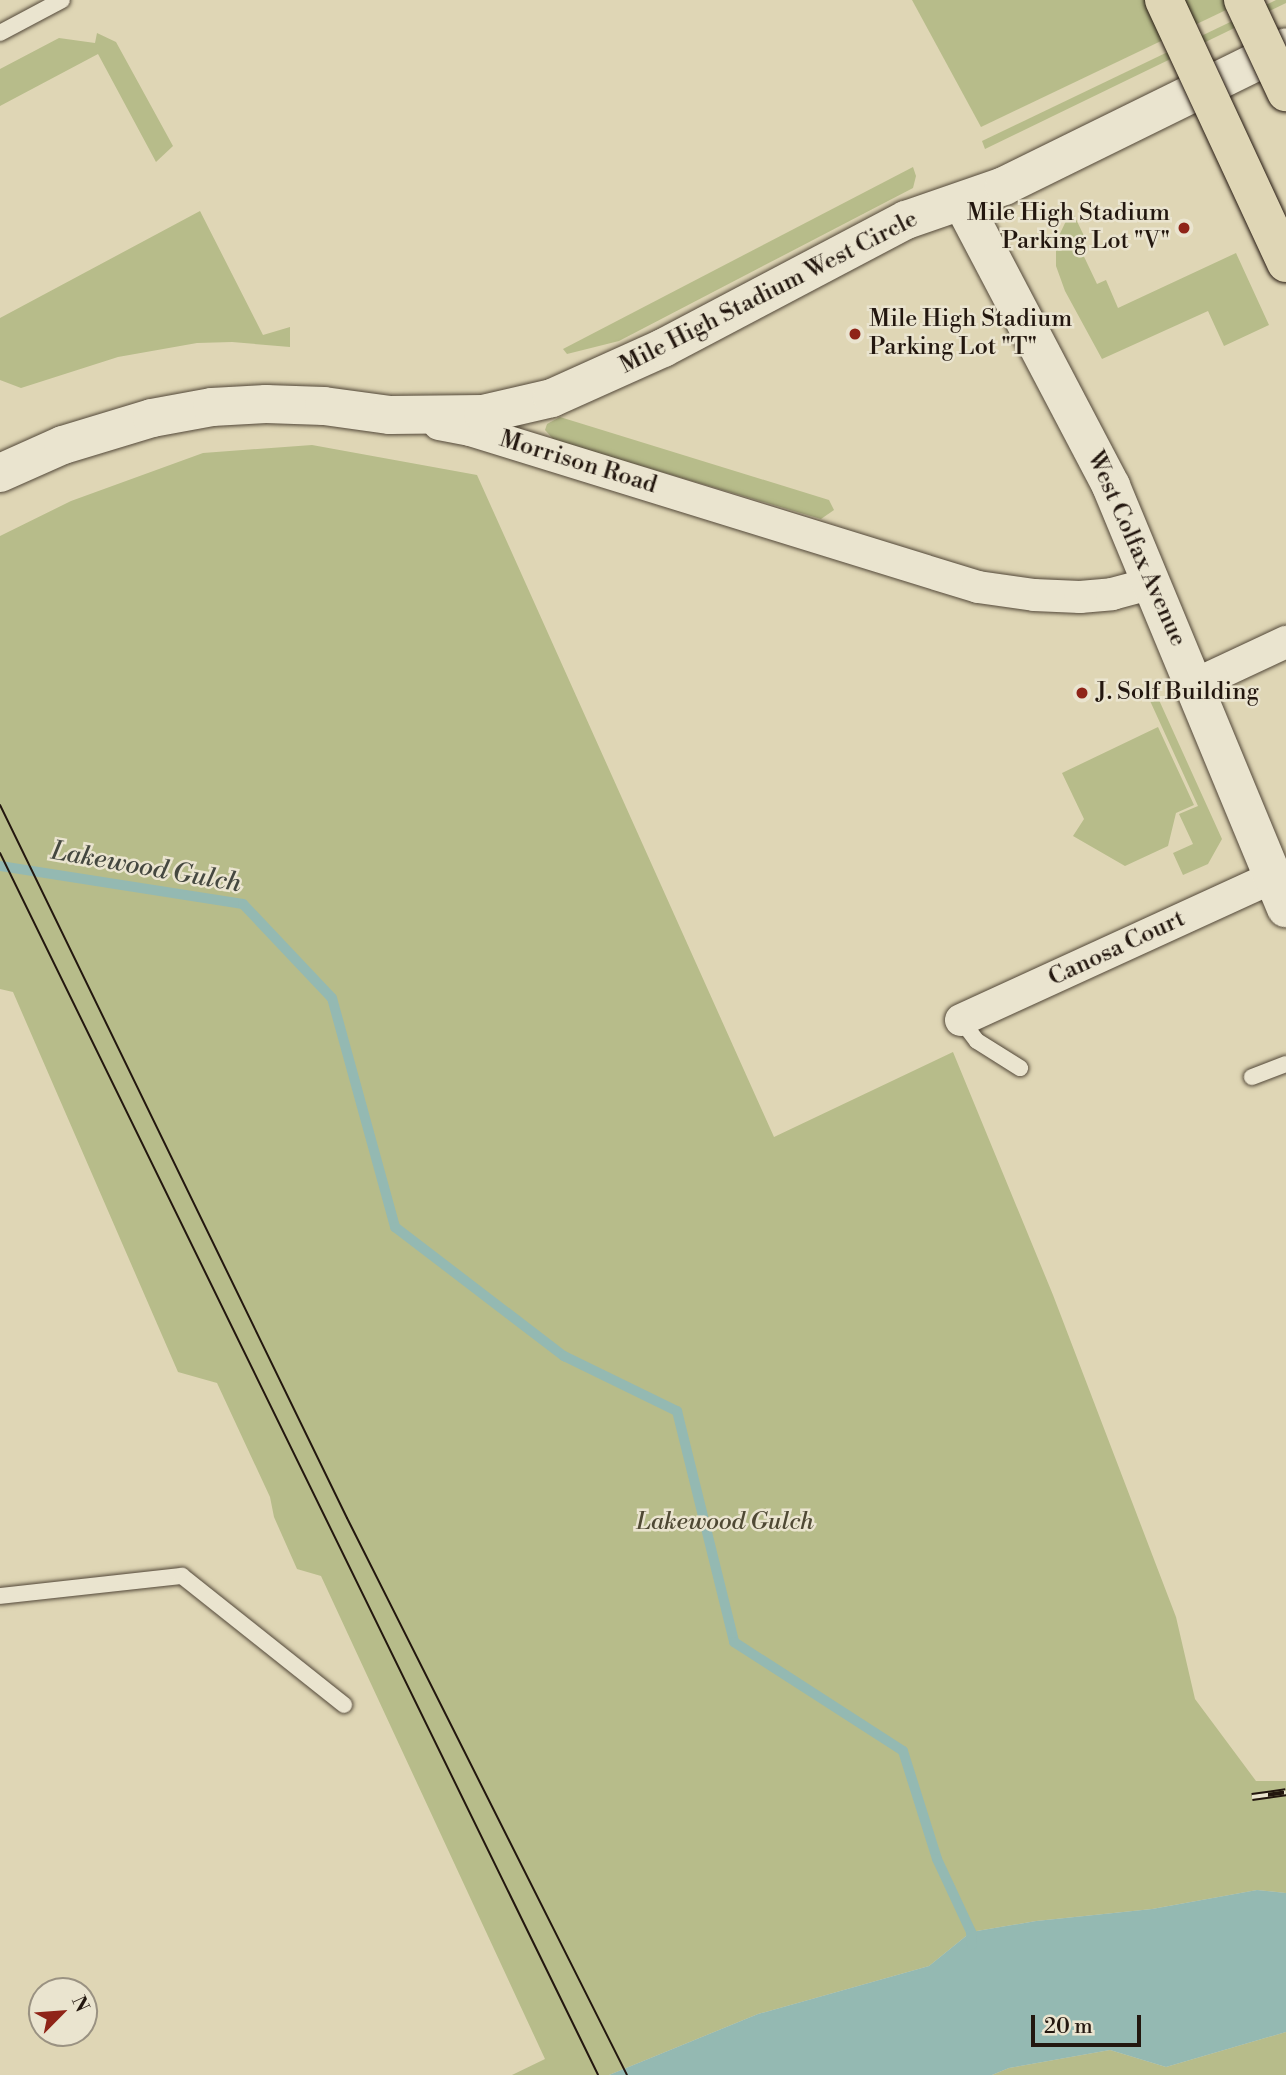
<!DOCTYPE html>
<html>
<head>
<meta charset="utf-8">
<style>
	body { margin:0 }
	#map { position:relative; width:1286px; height:2075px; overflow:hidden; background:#dfd6b5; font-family:"Libre Bodoni",serif }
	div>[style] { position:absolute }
	.green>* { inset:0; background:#b7bc8a }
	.water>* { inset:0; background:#94b9b2 }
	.stream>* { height:10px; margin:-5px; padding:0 5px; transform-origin:5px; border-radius:5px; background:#94b9b2 }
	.roads { filter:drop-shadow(0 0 2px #524738) drop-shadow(0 0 2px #524738) }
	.lane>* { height:16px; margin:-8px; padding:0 8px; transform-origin:8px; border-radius:8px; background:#eae4cf }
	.street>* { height:32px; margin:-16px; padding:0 16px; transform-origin:16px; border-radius:16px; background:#eae4cf }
	.secondary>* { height:38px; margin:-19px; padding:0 19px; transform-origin:19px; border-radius:19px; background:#eae4cf }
	.tram>* { height:2px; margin:-1px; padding:0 1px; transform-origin:1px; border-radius:1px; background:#23170f }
	.rail>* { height:8px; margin-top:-4px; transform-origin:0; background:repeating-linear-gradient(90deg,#eae4cf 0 16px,#23170f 0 32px); box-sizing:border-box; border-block:2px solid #23170f }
	.bridges { filter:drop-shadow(0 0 2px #23170f) drop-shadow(0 0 2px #23170f) }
	.primary-bridge>* { height:38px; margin:-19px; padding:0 19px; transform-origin:19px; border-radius:19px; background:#dfd6b5 }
	.dots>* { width:19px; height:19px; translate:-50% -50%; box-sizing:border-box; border:4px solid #eae4cf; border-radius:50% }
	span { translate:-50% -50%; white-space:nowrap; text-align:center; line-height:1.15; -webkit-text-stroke:5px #eae4cf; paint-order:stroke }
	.poi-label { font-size:24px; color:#23170f }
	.right { translate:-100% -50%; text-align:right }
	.left { translate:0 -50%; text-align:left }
	.street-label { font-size:24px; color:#23170f }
	.park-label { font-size:24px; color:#4f4934; font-style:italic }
	.water-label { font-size:26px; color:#454840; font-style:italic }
	.north { position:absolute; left:28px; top:1977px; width:70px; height:70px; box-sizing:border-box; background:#eae4cf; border:2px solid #9a9282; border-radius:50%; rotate:65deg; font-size:19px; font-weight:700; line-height:28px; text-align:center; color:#23170f }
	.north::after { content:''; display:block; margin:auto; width:24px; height:32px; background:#8f2418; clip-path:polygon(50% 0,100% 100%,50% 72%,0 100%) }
	.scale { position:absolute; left:1031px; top:2015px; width:110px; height:32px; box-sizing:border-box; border:4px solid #23170f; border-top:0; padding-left:9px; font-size:21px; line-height:24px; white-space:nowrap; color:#23170f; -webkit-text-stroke:5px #eae4cf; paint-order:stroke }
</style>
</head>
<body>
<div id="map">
	<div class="green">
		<i style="clip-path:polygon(912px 0,1247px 0,981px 127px)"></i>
		<i style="clip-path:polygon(1276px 0,1286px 0,1286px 3px,985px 149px,982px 141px)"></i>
		<i style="clip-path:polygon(97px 33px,116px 42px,173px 146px,156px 162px,98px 54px,0 106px,0 69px,59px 38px,95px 43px)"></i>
		<i style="clip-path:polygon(913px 167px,916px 176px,913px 188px,619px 341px,567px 354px,563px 349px)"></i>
		<i style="clip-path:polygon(200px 211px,263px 335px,290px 327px,290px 347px,232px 342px,197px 343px,118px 357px,21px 388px,0 380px,0 318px)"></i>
		<i style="clip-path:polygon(1074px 215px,1086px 240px,1078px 244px,1097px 284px,1106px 280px,1118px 308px,1236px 253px,1269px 325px,1224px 346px,1208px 311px,1102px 359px,1065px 291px,1056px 266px,1056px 242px,1066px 221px)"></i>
		<i style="clip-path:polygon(560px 417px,829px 500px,834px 510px,821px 519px,554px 440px,545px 430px,547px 424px)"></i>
		<i style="clip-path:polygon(312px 445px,477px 475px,774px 1137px,953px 1052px,1053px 1295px,1176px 1617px,1195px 1699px,1256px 1781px,1286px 1781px,1286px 1893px,1257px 1890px,1152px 1909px,1036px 1921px,971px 1932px,929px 1966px,758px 2014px,609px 2075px,512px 2075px,545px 2059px,321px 1576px,297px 1569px,274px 1517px,270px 1497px,217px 1383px,178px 1372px,13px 992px,0 989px,0 536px,71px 501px,203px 453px)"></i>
		<i style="clip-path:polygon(1154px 689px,1222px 839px,1208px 864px,1183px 875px,1173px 853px,1193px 844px,1179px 814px,1198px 806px,1146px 692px)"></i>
		<i style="clip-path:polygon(1158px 727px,1194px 805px,1176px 813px,1168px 846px,1125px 866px,1073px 836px,1084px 819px,1062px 773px)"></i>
		<i style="clip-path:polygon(1286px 2032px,1286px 2075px,992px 2075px,1009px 2068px,1110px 2050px,1166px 2067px)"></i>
	</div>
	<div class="water">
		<i style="clip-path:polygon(1257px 1890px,1286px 1893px,1286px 2032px,1166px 2067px,1110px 2050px,1009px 2068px,992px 2075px,609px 2075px,758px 2014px,929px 1966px,971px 1932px,1036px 1921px,1152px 1909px)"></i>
	</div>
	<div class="stream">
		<i style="left:0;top:866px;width:246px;rotate:8.9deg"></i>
		<i style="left:243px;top:904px;width:129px;rotate:46.6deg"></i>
		<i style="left:332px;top:998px;width:238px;rotate:74.6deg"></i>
		<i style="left:395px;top:1227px;width:213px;rotate:37.4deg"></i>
		<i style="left:564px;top:1356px;width:126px;rotate:26deg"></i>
		<i style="left:677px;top:1411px;width:238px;rotate:76.1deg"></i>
		<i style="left:734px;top:1642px;width:201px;rotate:32.8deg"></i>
		<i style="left:903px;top:1751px;width:113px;rotate:72.5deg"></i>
		<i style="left:937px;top:1859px;width:81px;rotate:65deg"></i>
		<i style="left:971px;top:1932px;width:13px;rotate:86deg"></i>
	</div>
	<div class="roads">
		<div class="lane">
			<i style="left:0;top:33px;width:70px;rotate:-28deg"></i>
			<i style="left:961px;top:1020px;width:26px;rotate:53deg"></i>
			<i style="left:977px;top:1041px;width:51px;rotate:32.1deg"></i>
			<i style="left:1252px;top:1077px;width:36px;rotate:-21deg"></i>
			<i style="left:0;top:1596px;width:183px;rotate:-6.3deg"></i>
			<i style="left:182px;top:1576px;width:207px;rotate:38.5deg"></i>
		</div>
		<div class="street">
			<i style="left:439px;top:424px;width:32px;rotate:11deg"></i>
			<i style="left:470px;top:430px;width:532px;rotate:17.17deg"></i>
			<i style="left:978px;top:587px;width:57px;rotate:8.1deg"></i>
			<i style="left:1034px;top:595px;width:46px;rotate:2.5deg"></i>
			<i style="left:1080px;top:597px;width:32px;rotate:-5deg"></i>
			<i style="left:1112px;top:594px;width:42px;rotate:-15deg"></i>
			<i style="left:1194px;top:685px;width:102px;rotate:-25.1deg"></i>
			<i style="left:961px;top:1020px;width:343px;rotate:-24.6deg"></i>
		</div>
		<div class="secondary">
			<i style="left:962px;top:202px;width:321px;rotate:62.3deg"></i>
			<i style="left:1111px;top:486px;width:457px;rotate:67.5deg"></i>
			<i style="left:0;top:473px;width:69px;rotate:-24deg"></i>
			<i style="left:63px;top:445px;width:93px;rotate:-16.9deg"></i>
			<i style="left:152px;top:418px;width:61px;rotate:-10.4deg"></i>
			<i style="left:212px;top:407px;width:54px;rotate:-3.2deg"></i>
			<i style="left:266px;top:404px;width:58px;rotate:2deg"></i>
			<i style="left:324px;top:406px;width:67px;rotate:7.8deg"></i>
			<i style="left:390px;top:415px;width:93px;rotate:-0.6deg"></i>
			<i style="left:483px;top:414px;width:71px;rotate:-13.1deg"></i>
			<i style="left:552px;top:398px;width:122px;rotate:-24.2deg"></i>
			<i style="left:663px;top:348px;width:275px;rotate:-27.8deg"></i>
			<i style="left:906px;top:220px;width:104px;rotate:-19.1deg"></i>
			<i style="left:1004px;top:186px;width:314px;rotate:-26.2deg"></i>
		</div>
	</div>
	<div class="tram">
		<i style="left:0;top:805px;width:793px;rotate:64.05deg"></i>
		<i style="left:347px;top:1518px;width:623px;rotate:63.31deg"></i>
		<i style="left:0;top:853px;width:1360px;rotate:63.92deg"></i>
	</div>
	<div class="rail">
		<i style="left:1252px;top:1797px;width:34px;rotate:-8deg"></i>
	</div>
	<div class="bridges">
		<div class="primary-bridge">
			<i style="left:1164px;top:0;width:290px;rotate:65.1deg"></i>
			<i style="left:1243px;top:0;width:102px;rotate:64.9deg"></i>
		</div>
	</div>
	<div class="dots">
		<i style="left:1184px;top:228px;background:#8f2418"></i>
		<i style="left:855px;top:334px;background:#8f2418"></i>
		<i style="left:1082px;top:693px;background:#8f2418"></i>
	</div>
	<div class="poi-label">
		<span class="right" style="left:1170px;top:228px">Mile High Stadium<br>Parking Lot "V"</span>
		<span class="left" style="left:869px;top:334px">Mile High Stadium<br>Parking Lot "T"</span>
		<span class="left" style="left:1096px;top:693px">J. Solf Building</span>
	</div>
	<div class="street-label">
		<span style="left:769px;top:293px;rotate:-27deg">Mile High Stadium West Circle</span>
		<span style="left:578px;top:463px;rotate:17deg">Morrison Road</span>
		<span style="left:1136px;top:549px;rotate:66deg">West Colfax Avenue</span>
		<span style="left:1117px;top:949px;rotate:-25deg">Canosa Court</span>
	</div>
	<div class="park-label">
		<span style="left:725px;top:1523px">Lakewood Gulch</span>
	</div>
	<div class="water-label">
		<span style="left:146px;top:868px;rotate:10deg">Lakewood Gulch</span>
	</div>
	<div class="north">N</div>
	<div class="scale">20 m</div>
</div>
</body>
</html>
